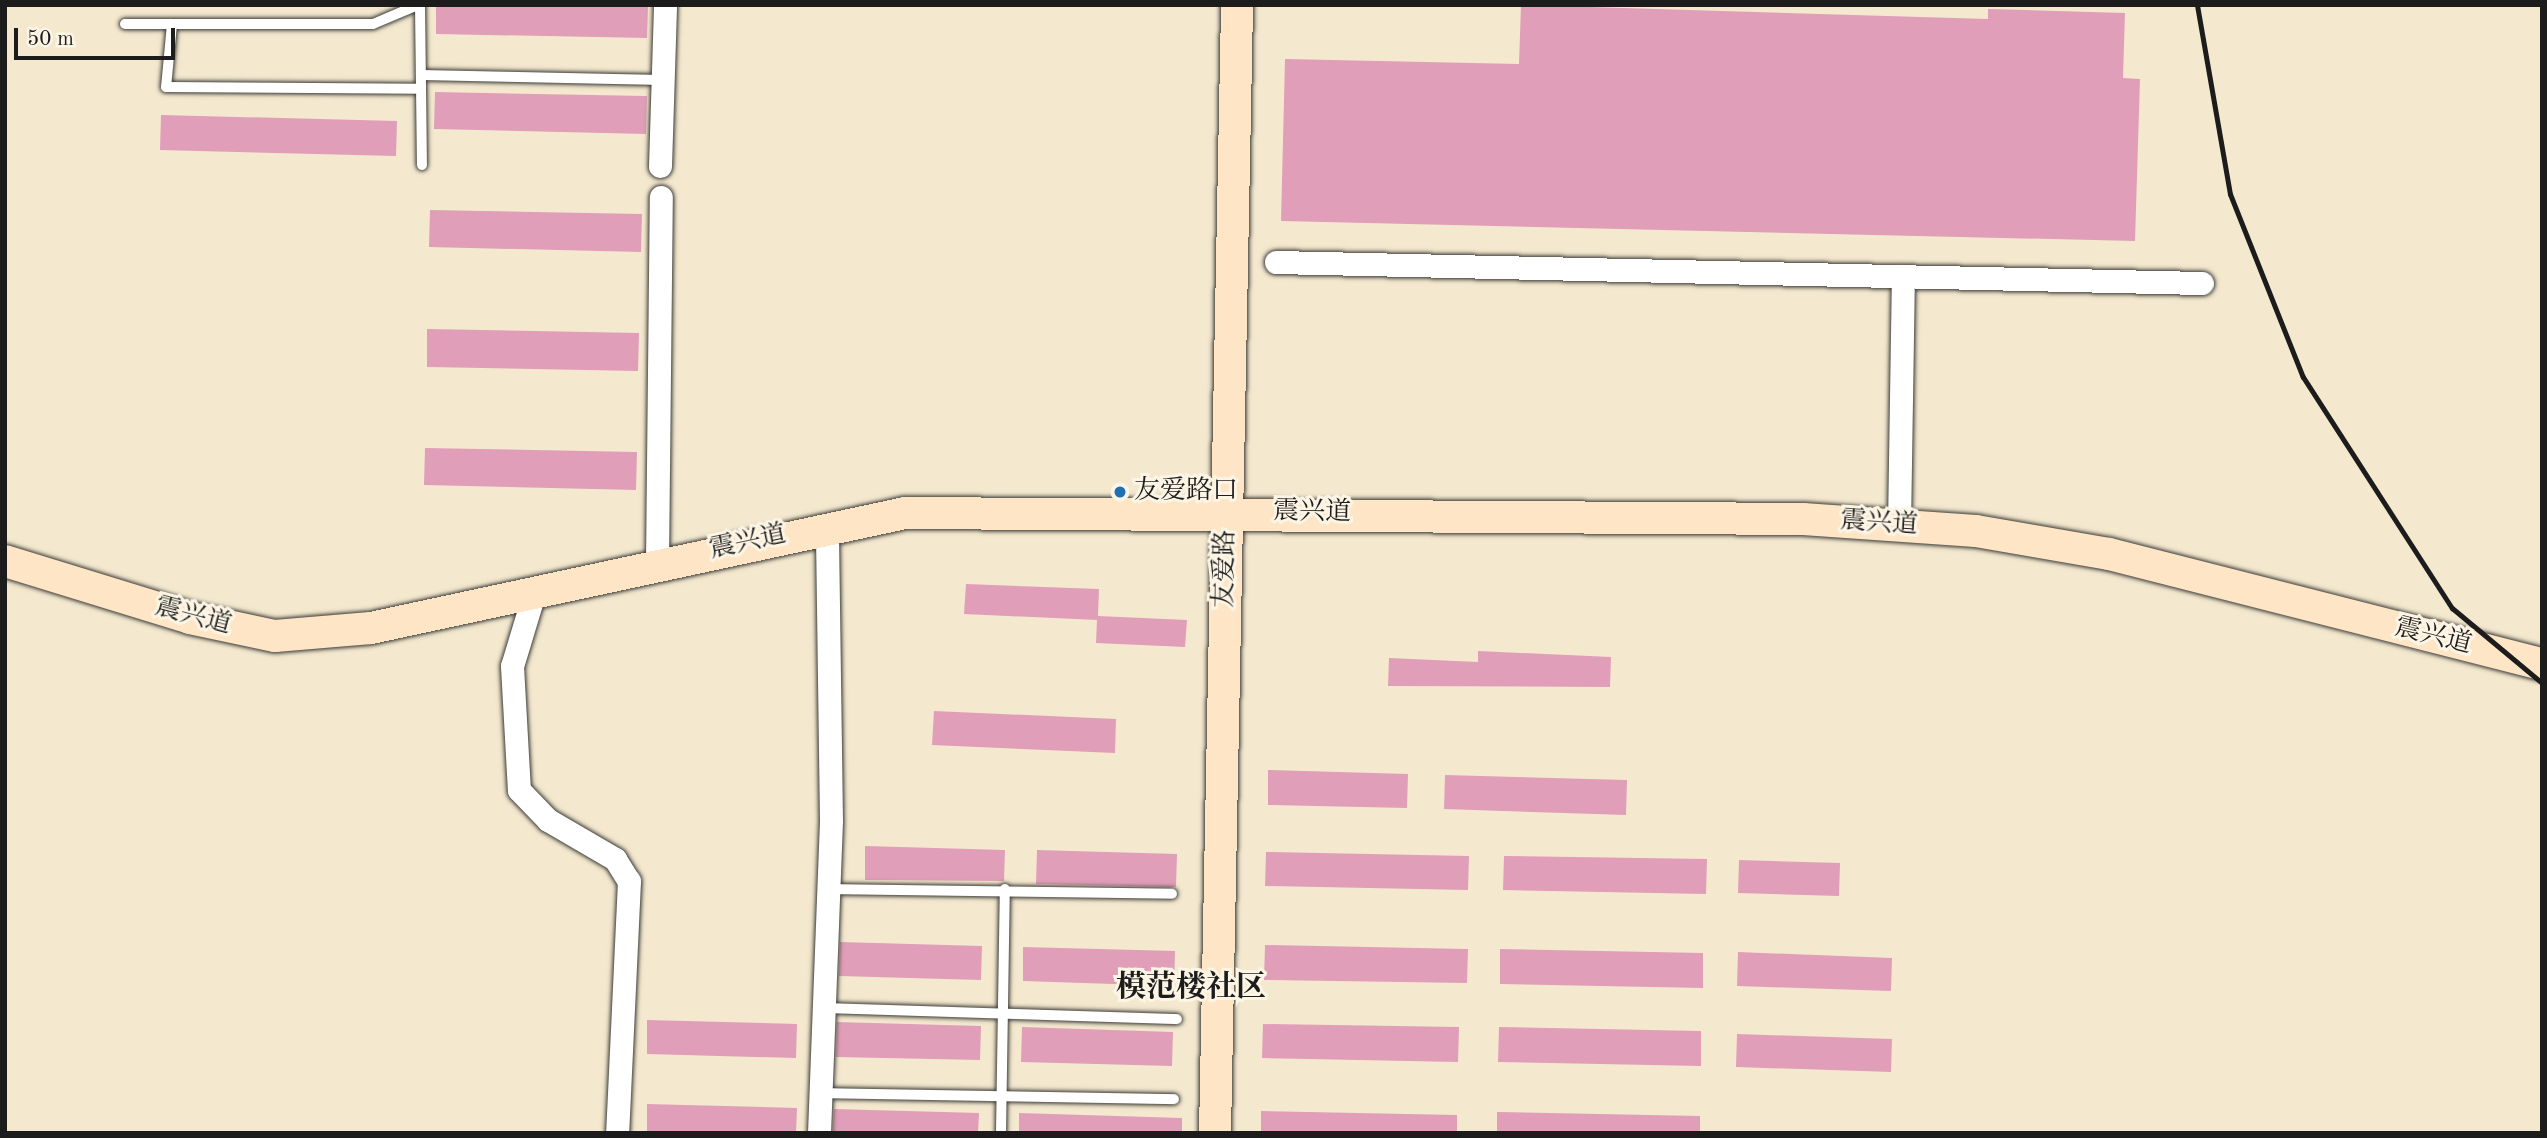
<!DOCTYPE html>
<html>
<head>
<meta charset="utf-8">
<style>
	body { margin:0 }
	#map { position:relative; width:2547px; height:1138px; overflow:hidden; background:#f4e9cf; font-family:"Old Standard TT","Noto Serif SC",serif }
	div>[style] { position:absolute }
	.building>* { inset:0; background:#e19eb9 }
	.roads { filter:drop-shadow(0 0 2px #3c3b37) drop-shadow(0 0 2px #3c3b37) }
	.lane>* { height:10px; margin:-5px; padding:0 5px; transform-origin:5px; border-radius:5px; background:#fff }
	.street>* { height:23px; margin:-11.5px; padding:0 11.5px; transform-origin:11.5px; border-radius:11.5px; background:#fff }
	.secondary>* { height:32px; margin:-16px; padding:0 16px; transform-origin:16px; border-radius:16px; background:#fde5c5 }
	.rail>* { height:5px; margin:-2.5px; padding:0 2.5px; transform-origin:2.5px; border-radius:2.5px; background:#1c1c1c }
	.dots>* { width:19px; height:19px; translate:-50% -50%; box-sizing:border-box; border:4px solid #fcf5e5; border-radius:50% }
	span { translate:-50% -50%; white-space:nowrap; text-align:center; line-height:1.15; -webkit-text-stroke:6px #fcf5e5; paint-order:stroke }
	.poi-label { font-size:26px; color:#1c1c1c }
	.left { translate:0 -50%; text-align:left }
	.street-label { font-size:26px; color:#1c1c1c }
	.quarter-label { font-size:30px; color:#1c1c1c; font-weight:700 }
	.frame { position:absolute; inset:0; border:7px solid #1c1c1c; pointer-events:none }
	.scale { position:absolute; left:14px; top:28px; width:161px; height:32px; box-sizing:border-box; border:4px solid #1c1c1c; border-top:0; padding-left:9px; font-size:21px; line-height:24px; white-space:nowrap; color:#1c1c1c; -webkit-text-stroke:5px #fcf5e5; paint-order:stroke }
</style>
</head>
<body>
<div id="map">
	<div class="building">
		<i style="clip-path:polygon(436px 5px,648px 5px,647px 38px,436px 34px)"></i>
		<i style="clip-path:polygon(1521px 5px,1988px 19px,1988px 9px,2125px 13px,2123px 78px,2140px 79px,2135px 241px,1281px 221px,1285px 59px,1519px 64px)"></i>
		<i style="clip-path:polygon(435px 92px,647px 96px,646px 134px,434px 129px)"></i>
		<i style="clip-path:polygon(161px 115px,397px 121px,396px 156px,160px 150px)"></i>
		<i style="clip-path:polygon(430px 210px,642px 214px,641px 252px,429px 247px)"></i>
		<i style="clip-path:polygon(427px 329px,639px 333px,638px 371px,427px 367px)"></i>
		<i style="clip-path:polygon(425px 448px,637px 452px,636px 490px,424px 485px)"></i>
		<i style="clip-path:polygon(966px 584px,1099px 589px,1098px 616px,1187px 620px,1185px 647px,1096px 643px,1097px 620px,964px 614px)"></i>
		<i style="clip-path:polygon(1478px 651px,1611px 657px,1610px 687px,1388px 686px,1389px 658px,1478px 662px)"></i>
		<i style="clip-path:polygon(934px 711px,1116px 719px,1115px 753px,932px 745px)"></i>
		<i style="clip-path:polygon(1268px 770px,1408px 774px,1407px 808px,1268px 805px)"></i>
		<i style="clip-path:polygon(1445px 775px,1627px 780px,1626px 815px,1444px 809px)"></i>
		<i style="clip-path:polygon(865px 846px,1005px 850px,1004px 881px,865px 880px)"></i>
		<i style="clip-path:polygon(1037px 850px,1177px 854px,1176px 887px,1036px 884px)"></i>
		<i style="clip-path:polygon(1266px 852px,1469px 856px,1468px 890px,1265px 886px)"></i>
		<i style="clip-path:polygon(1504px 856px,1707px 859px,1706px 894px,1503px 890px)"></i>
		<i style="clip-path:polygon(1739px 860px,1840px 863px,1839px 896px,1738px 893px)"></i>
		<i style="clip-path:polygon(840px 942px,982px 946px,981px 980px,839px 976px)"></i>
		<i style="clip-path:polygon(1265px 945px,1468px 949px,1467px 983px,1264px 980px)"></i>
		<i style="clip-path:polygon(1023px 947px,1175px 951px,1174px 986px,1023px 981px)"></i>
		<i style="clip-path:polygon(1500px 949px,1703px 953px,1703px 988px,1500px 984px)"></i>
		<i style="clip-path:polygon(1738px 952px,1892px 958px,1891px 991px,1737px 986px)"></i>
		<i style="clip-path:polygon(647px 1020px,797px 1024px,796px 1058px,647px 1054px)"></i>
		<i style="clip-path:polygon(837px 1022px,981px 1026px,980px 1060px,836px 1057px)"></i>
		<i style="clip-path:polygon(1263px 1024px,1459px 1027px,1458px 1062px,1262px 1058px)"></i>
		<i style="clip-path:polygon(1022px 1027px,1173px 1032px,1172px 1066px,1021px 1062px)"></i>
		<i style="clip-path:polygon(1499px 1027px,1701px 1031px,1701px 1066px,1498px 1062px)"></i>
		<i style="clip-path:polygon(1737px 1034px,1892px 1039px,1891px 1072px,1736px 1067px)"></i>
		<i style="clip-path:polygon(647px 1104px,797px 1108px,796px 1133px,647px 1133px)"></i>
		<i style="clip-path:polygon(834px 1109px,979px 1113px,978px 1133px,833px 1133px)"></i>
		<i style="clip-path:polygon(1261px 1111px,1457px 1115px,1457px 1133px,1261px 1133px)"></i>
		<i style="clip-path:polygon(1497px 1112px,1700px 1116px,1700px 1133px,1497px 1133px)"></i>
		<i style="clip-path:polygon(1019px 1113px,1182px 1118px,1182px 1133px,1019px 1133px)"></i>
	</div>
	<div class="roads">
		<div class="lane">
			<i style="left:420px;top:5px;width:160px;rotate:89.3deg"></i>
			<i style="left:125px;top:24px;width:248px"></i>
			<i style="left:373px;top:24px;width:49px;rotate:-22.9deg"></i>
			<i style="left:172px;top:24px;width:63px;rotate:95.4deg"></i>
			<i style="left:166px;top:87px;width:255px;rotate:0.4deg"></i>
			<i style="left:421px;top:75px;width:242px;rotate:1.2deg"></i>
			<i style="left:828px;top:889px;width:344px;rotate:0.8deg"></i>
			<i style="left:822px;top:1008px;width:355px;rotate:1.8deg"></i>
			<i style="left:820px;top:1093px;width:354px;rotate:1deg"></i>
			<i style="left:1001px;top:1133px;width:244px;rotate:-89.1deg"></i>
		</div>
		<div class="street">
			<i style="left:660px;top:166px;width:161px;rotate:-88.2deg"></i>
			<i style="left:1276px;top:262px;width:926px;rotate:1.3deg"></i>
			<i style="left:1899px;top:526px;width:250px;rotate:-89.1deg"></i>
			<i style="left:657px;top:563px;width:366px;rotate:-89.4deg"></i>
			<i style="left:535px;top:590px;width:79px;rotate:106.8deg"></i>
			<i style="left:512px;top:666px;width:124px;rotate:86.8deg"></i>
			<i style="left:519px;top:790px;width:42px;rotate:46deg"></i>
			<i style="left:548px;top:820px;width:78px;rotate:30.2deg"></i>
			<i style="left:615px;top:859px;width:26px;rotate:58deg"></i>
			<i style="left:629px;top:881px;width:252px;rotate:92.7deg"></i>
			<i style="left:819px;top:1133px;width:312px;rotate:-87.8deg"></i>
			<i style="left:831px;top:821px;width:295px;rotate:-90.8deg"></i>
		</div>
		<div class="secondary">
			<i style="left:5px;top:561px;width:194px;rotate:17.1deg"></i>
			<i style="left:190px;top:618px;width:87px;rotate:12deg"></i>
			<i style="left:275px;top:636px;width:96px;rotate:-4.8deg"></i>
			<i style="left:371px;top:628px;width:546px;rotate:-12.15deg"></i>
			<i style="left:905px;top:513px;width:898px;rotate:0.38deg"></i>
			<i style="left:1803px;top:519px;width:173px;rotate:4deg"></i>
			<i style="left:1976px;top:531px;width:135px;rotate:9.8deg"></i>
			<i style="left:2109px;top:554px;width:447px;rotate:14.3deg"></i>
			<i style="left:1215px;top:1133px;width:1128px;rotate:-88.88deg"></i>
		</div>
	</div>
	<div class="rail">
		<i style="left:2197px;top:5px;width:192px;rotate:80.1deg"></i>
		<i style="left:2230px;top:194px;width:197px;rotate:68.3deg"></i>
		<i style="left:2303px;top:377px;width:275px;rotate:57.2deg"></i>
		<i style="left:2452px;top:608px;width:117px;rotate:39.8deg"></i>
	</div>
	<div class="dots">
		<i style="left:1120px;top:492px;background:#1f6fb2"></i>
	</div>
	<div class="poi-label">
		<span class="left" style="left:1134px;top:492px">友爱路口</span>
	</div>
	<div class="street-label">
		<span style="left:1312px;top:513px;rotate:1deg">震兴道</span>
		<span style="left:1879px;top:524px;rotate:4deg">震兴道</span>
		<span style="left:748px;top:543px;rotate:-12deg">震兴道</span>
		<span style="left:1226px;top:569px;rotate:-89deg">友爱路</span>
		<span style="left:193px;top:617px;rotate:15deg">震兴道</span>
		<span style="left:2433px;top:637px;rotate:14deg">震兴道</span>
	</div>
	<div class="quarter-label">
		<span style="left:1191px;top:988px">模范楼社区</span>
	</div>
	<div class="frame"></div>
	<div class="scale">50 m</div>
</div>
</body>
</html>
